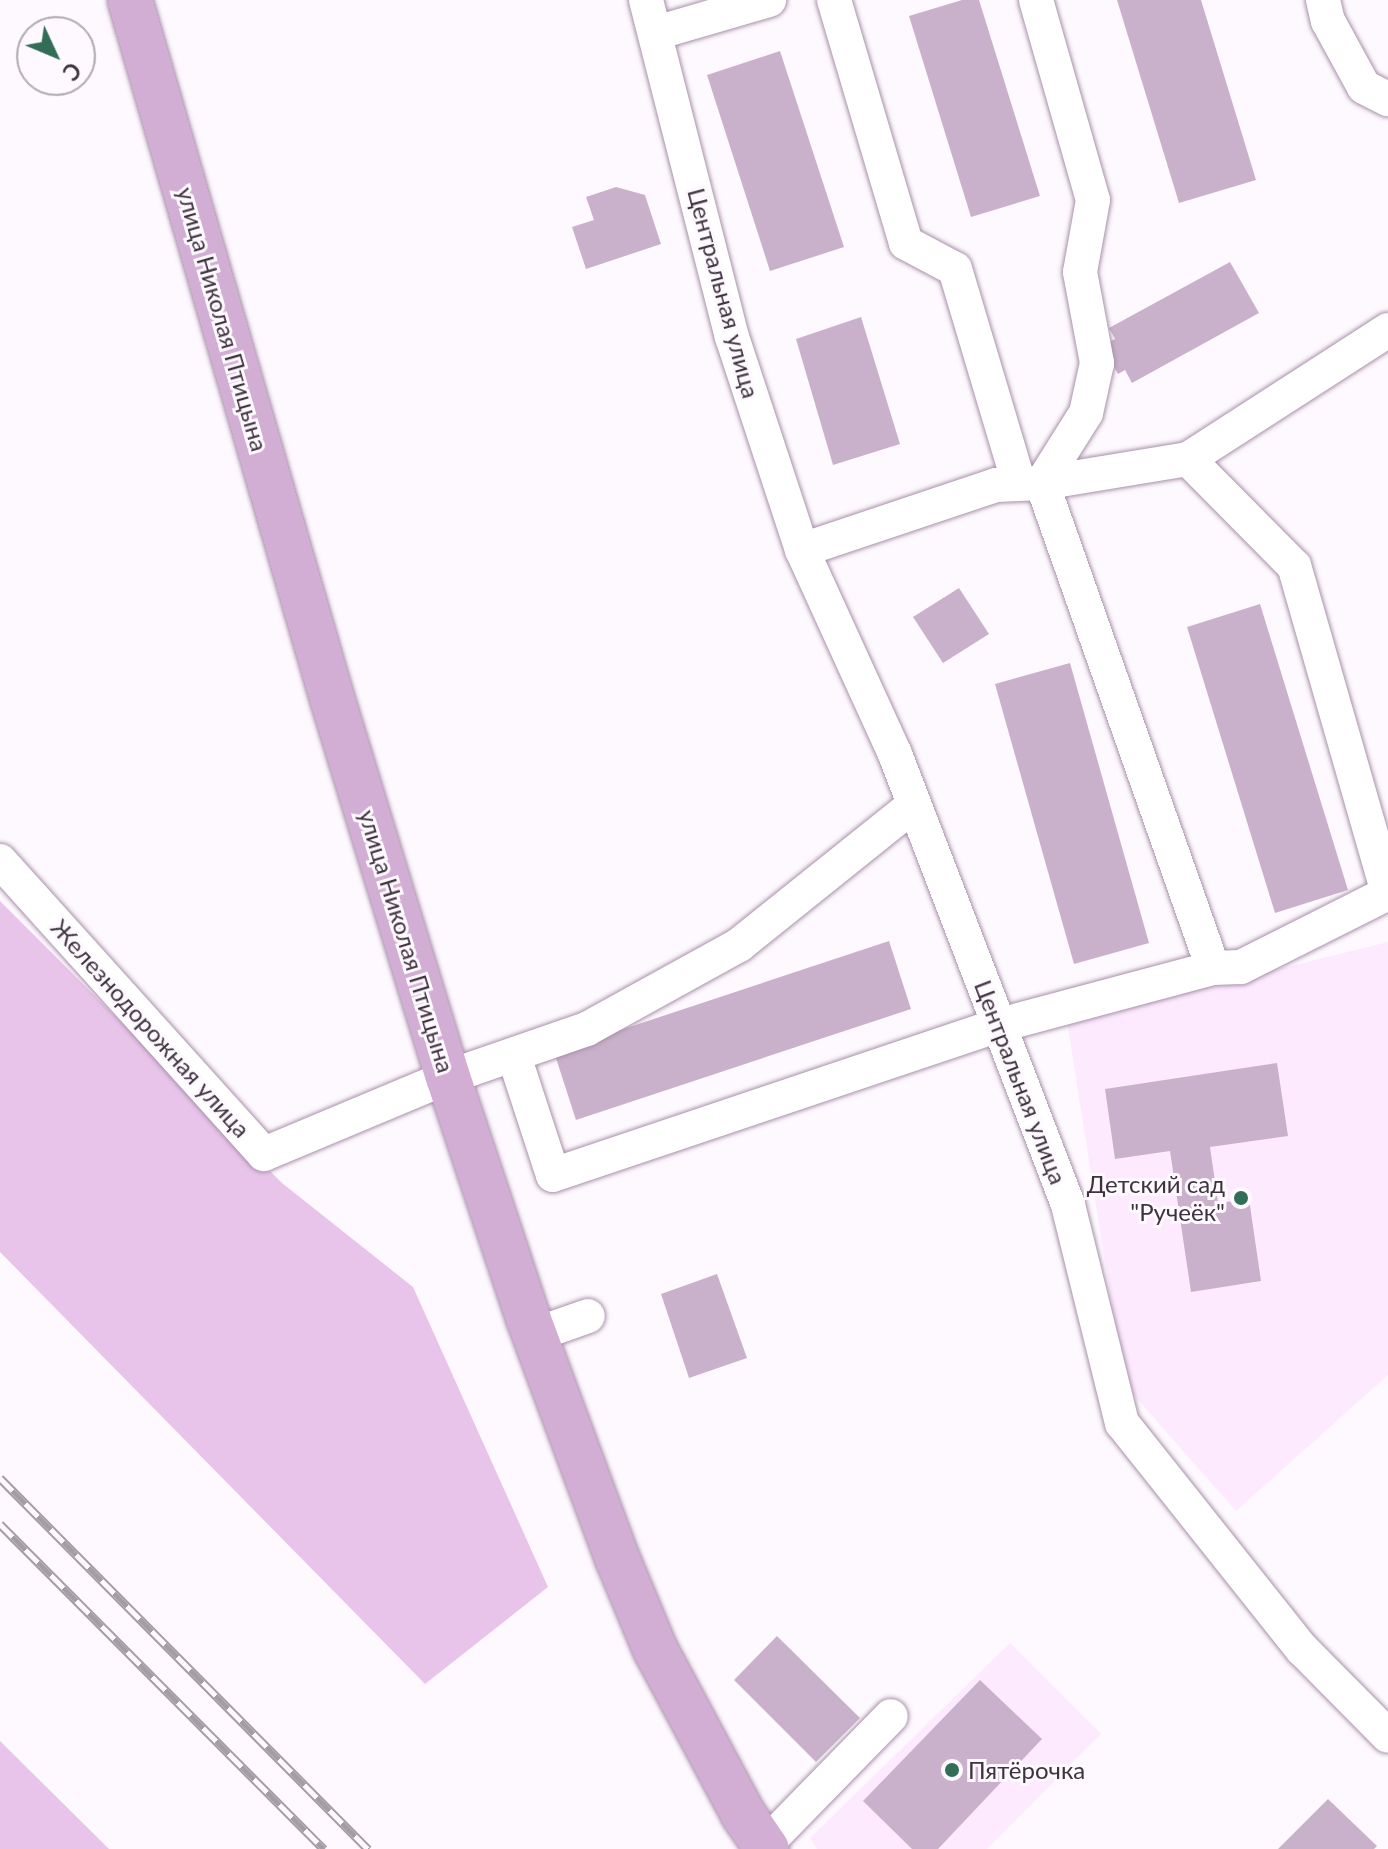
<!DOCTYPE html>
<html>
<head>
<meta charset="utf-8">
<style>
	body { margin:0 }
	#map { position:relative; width:1388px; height:1849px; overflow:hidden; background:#fef9fe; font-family:Lato,sans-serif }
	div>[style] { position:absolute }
	.built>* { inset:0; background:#fdeafe }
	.green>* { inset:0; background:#e8c4ea }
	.building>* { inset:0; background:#cab1cb }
	.roads { filter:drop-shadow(0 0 2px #a890aa) drop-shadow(0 0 2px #a890aa) }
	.minor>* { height:34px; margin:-17px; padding:0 17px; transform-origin:17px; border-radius:17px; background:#fff }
	.major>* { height:44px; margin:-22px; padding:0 22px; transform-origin:22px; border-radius:22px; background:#d2aed4 }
	.rail>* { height:9px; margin-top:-4.5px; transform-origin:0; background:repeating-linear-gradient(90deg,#fef9fe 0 18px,#a59da5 0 36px); box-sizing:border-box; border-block:2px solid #a59da5 }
	.dots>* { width:22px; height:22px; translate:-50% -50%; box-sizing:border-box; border:4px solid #fef9fe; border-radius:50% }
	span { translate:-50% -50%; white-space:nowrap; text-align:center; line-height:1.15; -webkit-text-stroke:6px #fef9fe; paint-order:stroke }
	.street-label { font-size:24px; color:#3d333e }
	.poi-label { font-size:24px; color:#3d333e }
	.right { translate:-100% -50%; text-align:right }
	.left { translate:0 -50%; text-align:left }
	.north { position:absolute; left:16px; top:16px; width:80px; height:80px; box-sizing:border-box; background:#fef9fe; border:2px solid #b1aab1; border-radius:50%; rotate:134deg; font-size:22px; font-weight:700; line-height:32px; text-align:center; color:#3d333e }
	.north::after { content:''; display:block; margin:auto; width:28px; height:36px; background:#326d57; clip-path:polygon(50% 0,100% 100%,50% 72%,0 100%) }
</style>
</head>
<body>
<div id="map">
	<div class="built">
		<i style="clip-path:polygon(1388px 942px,1388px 1375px,1236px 1511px,1124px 1384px,1067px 1021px)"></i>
		<i style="clip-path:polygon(1010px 1643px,1101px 1734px,987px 1849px,817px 1849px,810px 1838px)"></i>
	</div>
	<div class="green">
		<i style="clip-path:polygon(0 901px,282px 1183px,413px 1287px,548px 1587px,425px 1684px,0 1252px)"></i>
		<i style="clip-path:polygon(0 1741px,109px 1849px,0 1849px)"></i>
	</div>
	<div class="building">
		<i style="clip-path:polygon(962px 0,979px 0,1040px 196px,971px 217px,909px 16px)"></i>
		<i style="clip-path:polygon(1117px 0,1201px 0,1256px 180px,1179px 203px)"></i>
		<i style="clip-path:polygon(780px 51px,844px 247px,770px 271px,707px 75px)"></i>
		<i style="clip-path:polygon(616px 187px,645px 195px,661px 244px,586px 269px,572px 227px,594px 220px,586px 197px)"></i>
		<i style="clip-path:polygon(1230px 262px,1259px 313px,1132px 383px,1125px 370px,1118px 374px,1102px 346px,1115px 339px,1109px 328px)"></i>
		<i style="clip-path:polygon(861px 317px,900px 444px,833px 465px,796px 339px)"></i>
		<i style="clip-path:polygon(959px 588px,989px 634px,943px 663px,913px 617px)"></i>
		<i style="clip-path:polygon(1260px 604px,1348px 890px,1275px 913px,1187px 627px)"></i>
		<i style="clip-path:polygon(1070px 663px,1149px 943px,1074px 964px,995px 684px)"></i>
		<i style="clip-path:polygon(889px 941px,911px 1009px,576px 1120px,554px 1052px)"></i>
		<i style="clip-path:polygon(1277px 1063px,1288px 1136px,1210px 1147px,1218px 1203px,1249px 1199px,1261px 1281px,1191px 1292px,1170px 1151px,1115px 1159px,1105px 1089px)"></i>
		<i style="clip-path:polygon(717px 1274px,747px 1358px,689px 1378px,661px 1294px)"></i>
		<i style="clip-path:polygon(777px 1636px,860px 1718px,816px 1762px,734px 1680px)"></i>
		<i style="clip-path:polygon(980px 1680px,1042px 1739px,938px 1849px,912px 1849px,863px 1801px)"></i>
		<i style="clip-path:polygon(1328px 1799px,1377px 1846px,1374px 1849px,1278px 1849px)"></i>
	</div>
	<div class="roads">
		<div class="minor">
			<i style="left:646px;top:0;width:348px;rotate:75.7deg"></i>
			<i style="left:732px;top:337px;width:224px;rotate:71.8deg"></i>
			<i style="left:802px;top:550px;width:224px;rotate:65.5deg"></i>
			<i style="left:895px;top:754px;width:483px;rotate:69deg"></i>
			<i style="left:1068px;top:1205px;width:225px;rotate:76.1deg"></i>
			<i style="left:1122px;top:1423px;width:289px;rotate:51.5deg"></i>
			<i style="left:1302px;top:1649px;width:122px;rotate:45.3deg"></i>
			<i style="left:834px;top:0;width:253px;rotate:73.5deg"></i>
			<i style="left:906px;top:243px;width:55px;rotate:28deg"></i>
			<i style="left:955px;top:269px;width:224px;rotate:73.4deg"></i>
			<i style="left:1036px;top:0;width:208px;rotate:74.1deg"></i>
			<i style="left:1093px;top:200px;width:73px;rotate:100.2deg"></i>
			<i style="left:1080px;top:272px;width:93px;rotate:79.4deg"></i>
			<i style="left:1097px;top:363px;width:51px;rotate:102.4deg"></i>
			<i style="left:1086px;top:413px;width:83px;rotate:122.2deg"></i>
			<i style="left:1042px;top:483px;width:514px;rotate:70.58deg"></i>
			<i style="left:1323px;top:0;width:22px;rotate:77deg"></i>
			<i style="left:1328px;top:21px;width:75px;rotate:61.4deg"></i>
			<i style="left:1364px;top:87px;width:27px;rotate:27deg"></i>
			<i style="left:656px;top:33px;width:118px;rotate:-16.3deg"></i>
			<i style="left:802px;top:550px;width:205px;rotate:-18.5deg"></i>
			<i style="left:996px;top:485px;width:46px;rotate:-2.5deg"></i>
			<i style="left:1042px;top:483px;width:148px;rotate:-9.3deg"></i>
			<i style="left:1188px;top:459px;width:238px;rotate:-32.8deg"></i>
			<i style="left:0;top:861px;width:394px;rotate:48deg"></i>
			<i style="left:264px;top:1154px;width:199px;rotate:-22.7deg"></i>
			<i style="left:448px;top:1077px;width:147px;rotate:-19.1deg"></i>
			<i style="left:587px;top:1029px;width:174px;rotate:-28.9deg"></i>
			<i style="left:739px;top:945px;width:224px;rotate:-38.7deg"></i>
			<i style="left:514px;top:1056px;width:125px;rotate:71.9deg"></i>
			<i style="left:553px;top:1175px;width:471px;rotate:-18.6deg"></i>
			<i style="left:1000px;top:1025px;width:220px;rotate:-15deg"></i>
			<i style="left:1213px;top:968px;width:28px;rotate:-2deg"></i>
			<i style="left:1241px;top:967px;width:165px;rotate:-26.7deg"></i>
			<i style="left:1388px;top:893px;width:340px;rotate:-106deg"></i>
			<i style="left:1294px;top:566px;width:151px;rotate:-134.7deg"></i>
			<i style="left:534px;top:1335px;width:57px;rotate:-19.4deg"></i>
			<i style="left:765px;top:1845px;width:180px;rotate:-45.7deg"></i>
		</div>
		<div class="major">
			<i style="left:130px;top:0;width:727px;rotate:73.86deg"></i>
			<i style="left:332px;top:698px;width:396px;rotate:73deg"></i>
			<i style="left:448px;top:1077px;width:256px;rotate:71.6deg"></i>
			<i style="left:529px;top:1320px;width:256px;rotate:69.7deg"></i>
			<i style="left:618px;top:1560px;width:96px;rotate:67.4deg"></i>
			<i style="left:655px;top:1649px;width:187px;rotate:61.9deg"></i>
			<i style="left:743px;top:1814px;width:42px;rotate:55.6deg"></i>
		</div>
	</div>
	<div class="rail">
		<i style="left:0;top:1478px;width:523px;rotate:45.23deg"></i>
		<i style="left:0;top:1524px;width:459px;rotate:45.1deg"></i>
	</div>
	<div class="dots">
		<i style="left:1241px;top:1198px;background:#326d57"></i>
		<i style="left:952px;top:1770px;background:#326d57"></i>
	</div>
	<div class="street-label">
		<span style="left:724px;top:293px;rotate:75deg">Центральная улица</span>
		<span style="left:223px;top:319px;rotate:74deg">улица Николая Птицына</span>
		<span style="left:407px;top:941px;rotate:73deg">улица Николая Птицына</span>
		<span style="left:151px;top:1028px;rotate:48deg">Железнодорожная улица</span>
		<span style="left:1021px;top:1082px;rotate:69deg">Центральная улица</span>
	</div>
	<div class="poi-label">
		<span class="right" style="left:1225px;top:1198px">Детский сад<br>"Ручеёк"</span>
		<span class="left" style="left:968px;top:1770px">Пятёрочка</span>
	</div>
	<div class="north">С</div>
</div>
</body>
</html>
